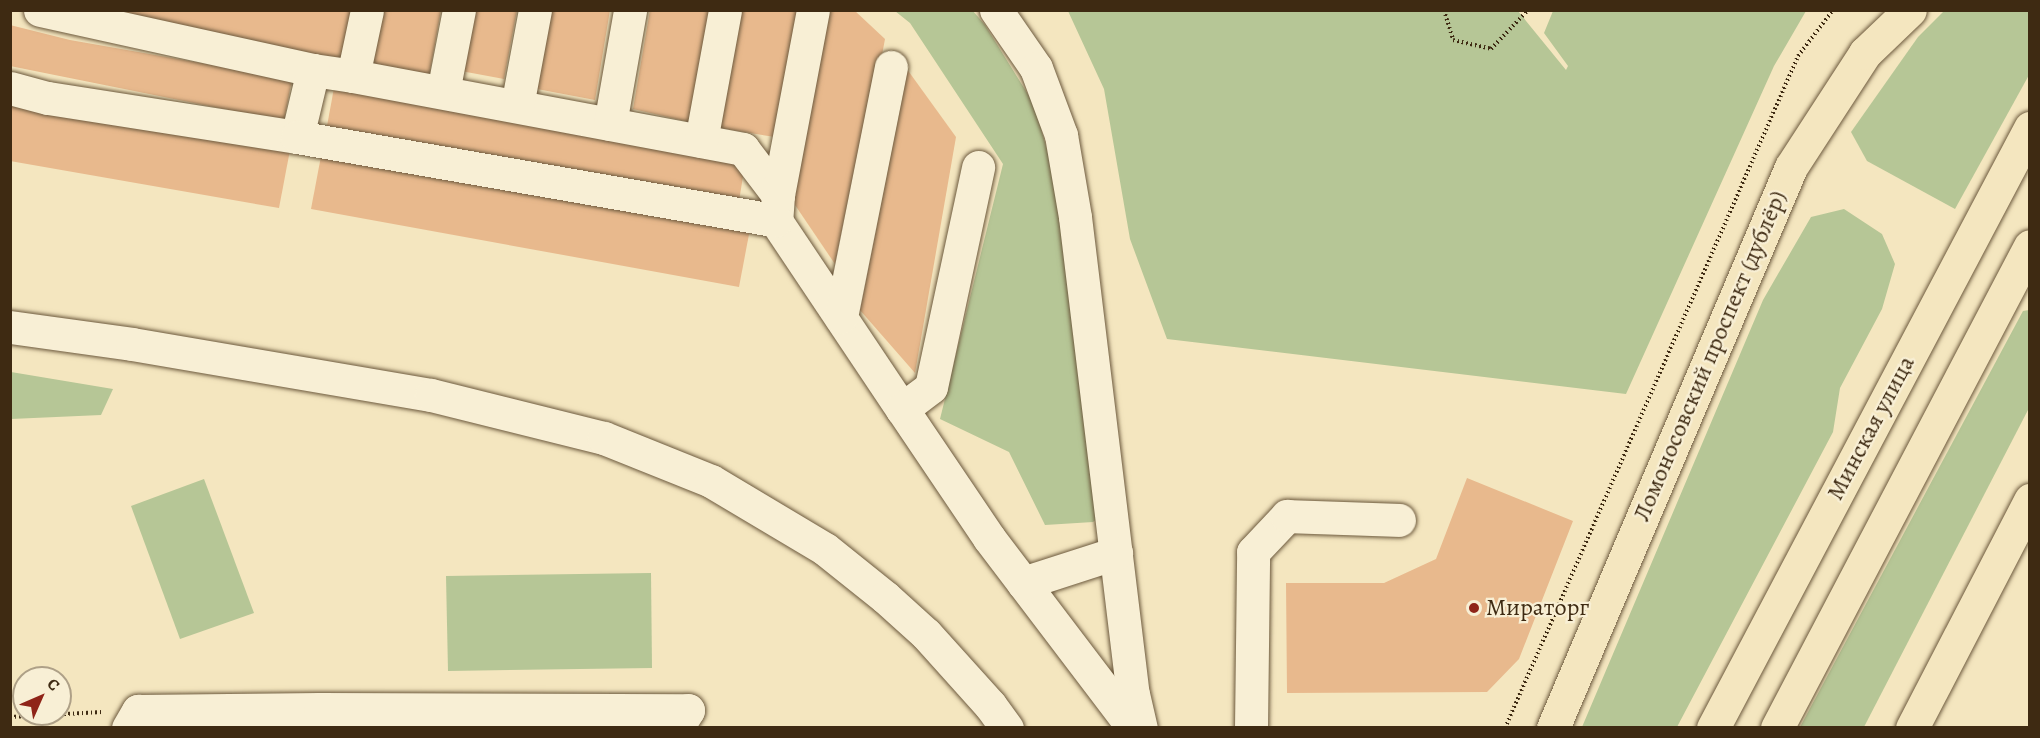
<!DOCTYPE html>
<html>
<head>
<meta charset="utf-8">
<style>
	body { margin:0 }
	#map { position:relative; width:2040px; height:738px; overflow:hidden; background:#f4e6bf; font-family:Alegreya,serif }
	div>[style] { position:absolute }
	.green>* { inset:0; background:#b6c696 }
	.building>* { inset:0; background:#e8b98d }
	.path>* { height:4px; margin-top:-2px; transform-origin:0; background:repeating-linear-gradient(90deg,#3e2a12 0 1.5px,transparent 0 4.5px) }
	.roads { filter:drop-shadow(0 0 2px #6c593d) drop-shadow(0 0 2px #6c593d) }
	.minor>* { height:33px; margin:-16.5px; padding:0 16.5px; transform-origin:16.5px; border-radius:16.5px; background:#f8efd5 }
	.major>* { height:33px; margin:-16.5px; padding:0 16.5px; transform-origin:16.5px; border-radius:16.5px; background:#f4e6bf }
	.dots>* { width:16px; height:16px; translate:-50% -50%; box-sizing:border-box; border:3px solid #f8efd5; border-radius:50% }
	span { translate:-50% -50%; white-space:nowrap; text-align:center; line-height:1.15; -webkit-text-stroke:4.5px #f8efd5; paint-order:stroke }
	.street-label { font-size:24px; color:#3e2a12 }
	.poi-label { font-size:24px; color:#3e2a12 }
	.left { translate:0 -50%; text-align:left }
	.frame { position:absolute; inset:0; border:12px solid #3e2a12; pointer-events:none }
	.north { position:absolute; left:12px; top:666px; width:60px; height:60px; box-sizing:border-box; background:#f8efd5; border:2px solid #aea087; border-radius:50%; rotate:45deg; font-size:16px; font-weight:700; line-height:24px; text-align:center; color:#3e2a12 }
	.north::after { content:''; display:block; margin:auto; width:21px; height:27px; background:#8f2418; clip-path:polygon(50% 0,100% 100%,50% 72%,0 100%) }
</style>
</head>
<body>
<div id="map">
	<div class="green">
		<i style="clip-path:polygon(1945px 10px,2029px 11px,2029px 75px,1955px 209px,1867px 161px,1851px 132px,1918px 37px)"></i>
		<i style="clip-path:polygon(895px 11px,973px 11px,985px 25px,1034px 104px,1052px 167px,1102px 515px,1093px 522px,1045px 525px,1009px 452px,940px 419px,1003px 164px,910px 23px)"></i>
		<i style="clip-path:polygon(1068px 11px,1518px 11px,1566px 70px,1568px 66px,1544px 33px,1553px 11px,1806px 11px,1774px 66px,1626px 394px,1167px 339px,1130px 239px,1104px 89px)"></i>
		<i style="clip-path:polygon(1844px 209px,1882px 234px,1895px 264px,1882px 309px,1840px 388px,1833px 432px,1677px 727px,1582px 727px,1763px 300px,1811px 217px)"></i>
		<i style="clip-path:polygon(2029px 310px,2029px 408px,1864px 727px,1800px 727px,2023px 311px)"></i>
		<i style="clip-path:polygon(10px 372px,11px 372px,113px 389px,101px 415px,11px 419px)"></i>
		<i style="clip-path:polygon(204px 479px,254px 613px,180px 639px,131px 506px)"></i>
		<i style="clip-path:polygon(651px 573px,652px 668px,448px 671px,446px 576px)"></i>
	</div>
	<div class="building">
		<i style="clip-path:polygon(108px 10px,353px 10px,341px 61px)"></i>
		<i style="clip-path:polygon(382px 10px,441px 10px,429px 77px,371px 66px)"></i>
		<i style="clip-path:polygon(472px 10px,517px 10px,504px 79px,461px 71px)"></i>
		<i style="clip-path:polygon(550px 10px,610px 10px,595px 100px,537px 89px)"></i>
		<i style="clip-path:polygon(650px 10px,710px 10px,689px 122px,633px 109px)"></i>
		<i style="clip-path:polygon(738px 10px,802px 10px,781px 138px,719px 128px)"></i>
		<i style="clip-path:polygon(828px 10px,854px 10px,885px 39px,841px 273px,793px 202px)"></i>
		<i style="clip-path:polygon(10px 25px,70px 40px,292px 79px,284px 121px,10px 66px)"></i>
		<i style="clip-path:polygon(904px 65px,956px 137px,915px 373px,859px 309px)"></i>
		<i style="clip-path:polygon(334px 88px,745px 164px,739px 201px,327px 126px)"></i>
		<i style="clip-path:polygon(10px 101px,290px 150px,279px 208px,10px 161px)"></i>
		<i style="clip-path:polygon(322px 151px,750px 229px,739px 287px,311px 209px)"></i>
		<i style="clip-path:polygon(1467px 478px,1573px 521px,1519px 659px,1487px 692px,1287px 693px,1286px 583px,1384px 583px,1436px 559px)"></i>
	</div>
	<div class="path">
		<i style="left:1444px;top:10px;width:31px;rotate:73deg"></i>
		<i style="left:1453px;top:40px;width:39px;rotate:13deg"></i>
		<i style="left:1491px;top:49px;width:54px;rotate:-46.5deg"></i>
		<i style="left:10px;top:717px;width:92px;rotate:-3.1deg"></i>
		<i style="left:1505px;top:728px;width:733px;rotate:-66.44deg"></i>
		<i style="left:1798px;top:56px;width:58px;rotate:-52.7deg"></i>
	</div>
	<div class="roads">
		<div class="minor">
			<i style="left:40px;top:10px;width:280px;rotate:12.4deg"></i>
			<i style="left:313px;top:70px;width:40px;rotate:8.5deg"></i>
			<i style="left:353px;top:76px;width:67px;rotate:-78deg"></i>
			<i style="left:996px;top:10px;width:70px;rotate:55.4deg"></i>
			<i style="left:1036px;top:68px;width:72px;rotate:69.5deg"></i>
			<i style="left:1061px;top:135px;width:83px;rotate:80.3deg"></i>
			<i style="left:1075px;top:217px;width:481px;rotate:83.1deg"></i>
			<i style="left:1133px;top:694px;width:35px;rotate:77deg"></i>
			<i style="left:353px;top:76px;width:397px;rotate:10.6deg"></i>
			<i style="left:743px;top:149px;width:58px;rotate:52.7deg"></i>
			<i style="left:778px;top:195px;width:26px;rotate:94deg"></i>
			<i style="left:776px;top:221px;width:226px;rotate:56.2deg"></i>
			<i style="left:902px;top:409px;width:156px;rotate:56deg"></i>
			<i style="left:989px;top:538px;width:238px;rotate:52.8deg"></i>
			<i style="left:10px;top:88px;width:39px;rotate:15deg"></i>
			<i style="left:48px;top:98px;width:252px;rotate:8.9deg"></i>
			<i style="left:297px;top:137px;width:69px;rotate:-76.6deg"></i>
			<i style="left:443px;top:92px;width:84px;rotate:-79deg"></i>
			<i style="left:517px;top:106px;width:98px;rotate:-79.4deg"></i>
			<i style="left:610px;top:124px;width:116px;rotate:-80deg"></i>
			<i style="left:297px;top:137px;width:486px;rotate:9.9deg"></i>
			<i style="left:701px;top:141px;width:133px;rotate:-79.6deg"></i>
			<i style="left:778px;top:195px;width:188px;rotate:-79.3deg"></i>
			<i style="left:841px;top:317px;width:255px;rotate:-78.7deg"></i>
			<i style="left:10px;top:327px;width:123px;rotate:7.9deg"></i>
			<i style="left:132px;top:344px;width:303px;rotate:9.7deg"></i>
			<i style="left:431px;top:395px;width:178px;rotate:14deg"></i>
			<i style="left:604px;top:438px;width:115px;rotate:21.9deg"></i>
			<i style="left:711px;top:481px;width:133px;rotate:30.8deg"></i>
			<i style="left:825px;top:549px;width:77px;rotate:38.7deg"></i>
			<i style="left:885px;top:597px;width:55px;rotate:42.1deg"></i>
			<i style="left:926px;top:634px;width:96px;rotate:48deg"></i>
			<i style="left:990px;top:705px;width:29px;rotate:54deg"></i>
			<i style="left:902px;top:409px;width:36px;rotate:-37deg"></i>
			<i style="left:931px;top:387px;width:225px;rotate:-77.9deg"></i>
			<i style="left:1023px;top:583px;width:98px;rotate:-17.9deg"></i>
			<i style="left:128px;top:728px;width:20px;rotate:-60deg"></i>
			<i style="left:138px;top:711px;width:182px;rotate:-0.6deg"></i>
			<i style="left:311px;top:728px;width:21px;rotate:-65deg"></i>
			<i style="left:320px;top:709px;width:368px;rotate:0.2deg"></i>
			<i style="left:688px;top:710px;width:21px;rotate:121deg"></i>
			<i style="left:1251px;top:728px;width:176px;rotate:-89.3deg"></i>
			<i style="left:1253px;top:552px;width:50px;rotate:-46.6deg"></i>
			<i style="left:1287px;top:516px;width:112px;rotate:2deg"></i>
		</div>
		<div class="major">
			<i style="left:1553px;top:728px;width:609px;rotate:-67.01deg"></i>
			<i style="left:1791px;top:167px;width:136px;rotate:-57deg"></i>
			<i style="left:1865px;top:53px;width:62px;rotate:-43.7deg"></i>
			<i style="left:1713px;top:728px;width:679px;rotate:-62.15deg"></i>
			<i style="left:1777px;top:728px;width:544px;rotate:-62.31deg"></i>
			<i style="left:1912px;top:728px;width:257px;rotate:-62.6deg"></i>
		</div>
	</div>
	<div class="dots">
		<i style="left:1474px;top:608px;background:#8f2418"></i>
	</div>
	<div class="street-label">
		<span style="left:1710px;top:356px;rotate:-67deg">Ломоносовский проспект (дублёр)</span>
		<span style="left:1871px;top:428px;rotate:-62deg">Минская улица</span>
	</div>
	<div class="poi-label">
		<span class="left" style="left:1486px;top:608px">Мираторг</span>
	</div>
	<div class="frame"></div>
	<div class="north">С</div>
</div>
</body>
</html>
